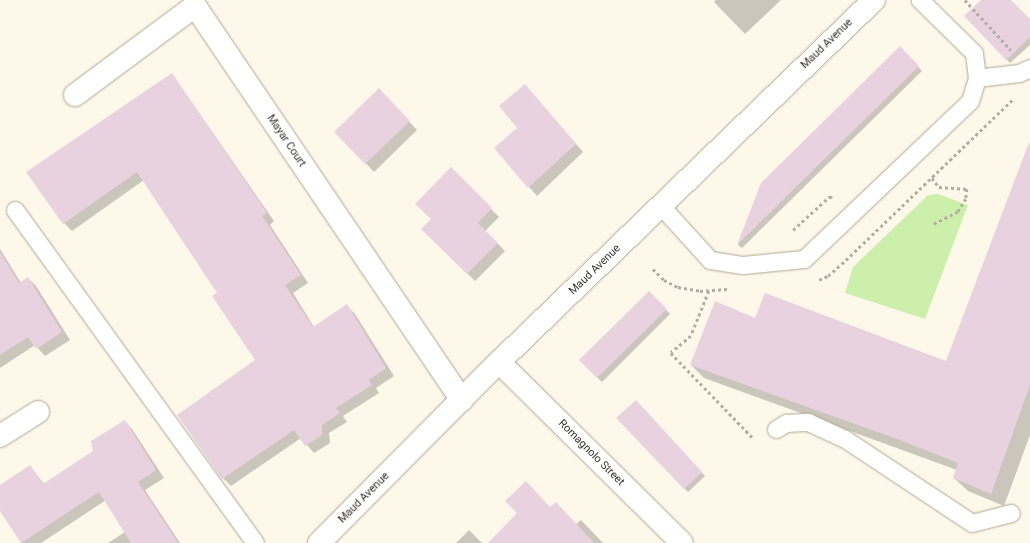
<!DOCTYPE html>
<html>
<head>
<meta charset="utf-8">
<style>
	body { margin:0 }
	#map { position:relative; width:1030px; height:543px; overflow:hidden; background:#fef8eb; font-family:Roboto,sans-serif }
	div>[style] { position:absolute }
	.green>* { inset:0; background:#ccf0ab }
	.shadow>* { inset:0; background:#0003 }
	.building>* { inset:0; background:#e9d2df }
	.path>* { height:2.5px; margin-top:-1.25px; transform-origin:0; background:repeating-linear-gradient(90deg,#b2aca1 0 3px,transparent 0 6px) }
	.roads { filter:drop-shadow(0 0 1px #b0a792) drop-shadow(0 0 1px #b0a792) }
	.service>* { height:17px; margin:-8.5px; padding:0 8.5px; transform-origin:8.5px; border-radius:8.5px; background:#fff }
	.minor>* { height:22px; margin:-11px; padding:0 11px; transform-origin:11px; border-radius:11px; background:#fff }
	.tertiary>* { height:22px; margin:-11px; padding:0 11px; transform-origin:11px; border-radius:11px; background:#fff }
	span { translate:-50% -50%; white-space:nowrap; text-align:center; line-height:1.15; -webkit-text-stroke:3.5px #fff; paint-order:stroke }
	.street-label { font-size:11px; color:#37332b }
</style>
</head>
<body>
<div id="map">
	<div class="green">
		<i style="clip-path:polygon(938px 194px,968px 205px,925px 319px,845px 293px,853px 267px,928px 195px)"></i>
	</div>
	<div class="shadow">
		<i style="clip-path:polygon(716px 0,781px 0,745px 34px,714px 2px)"></i>
		<i style="clip-path:polygon(982px 0,1010px 0,1030px 21px,1030px 45px,1010px 63px,966px 16px)"></i>
		<i style="clip-path:polygon(900px 48px,922px 71px,742px 248px,738px 245px,762px 184px)"></i>
		<i style="clip-path:polygon(172px 74px,274px 221px,270px 225px,308px 283px,293px 293px,314px 327px,347px 306px,355px 314px,394px 376px,376px 388px,379px 393px,343px 416px,347px 422px,329px 433px,330px 443px,314px 453px,301px 438px,231px 486px,223px 478px,256px 360px,219px 293px,144px 180px,72px 231px,64px 223px)"></i>
		<i style="clip-path:polygon(525px 85px,583px 152px,537px 196px,495px 148px,519px 128px)"></i>
		<i style="clip-path:polygon(387px 98px,417px 130px,374px 172px,336px 132px)"></i>
		<i style="clip-path:polygon(1030px 142px,1030px 435px,1004px 506px,968px 491px,954px 478px,957px 470px,704px 378px,691px 365px,756px 320px,946px 362px)"></i>
		<i style="clip-path:polygon(451px 169px,499px 217px,485px 231px,505px 251px,475px 281px,423px 229px,432px 219px)"></i>
		<i style="clip-path:polygon(0 249px,21px 283px,28px 278px,36px 286px,70px 340px,45px 356px,35px 345px,0 368px)"></i>
		<i style="clip-path:polygon(649px 292px,670px 314px,602px 382px,580px 360px)"></i>
		<i style="clip-path:polygon(640px 405px,705px 476px,688px 492px,617px 418px)"></i>
		<i style="clip-path:polygon(125px 421px,132px 429px,164px 478px,145px 490px,180px 543px,108px 543px,125px 532px,106px 500px,41px 543px,22px 543px,0 510px,0 486px,30px 466px,44px 484px,94px 451px)"></i>
		<i style="clip-path:polygon(550px 508px,576px 524px,581px 520px,603px 543px,489px 543px)"></i>
		<i style="clip-path:polygon(469px 530px,482px 543px,456px 543px)"></i>
	</div>
	<div class="building">
		<i style="clip-path:polygon(981px 0,1011px 0,1030px 19px,1030px 37px,1006px 60px,964px 16px)"></i>
		<i style="clip-path:polygon(900px 46px,919px 66px,737px 245px,761px 183px)"></i>
		<i style="clip-path:polygon(172px 73px,267px 213px,262px 216px,301px 275px,285px 285px,313px 327px,347px 304px,386px 368px,369px 380px,372px 385px,336px 408px,340px 413px,322px 425px,322px 435px,305px 446px,294px 430px,222px 479px,177px 415px,255px 360px,212px 296px,217px 293px,137px 172px,63px 224px,26px 172px)"></i>
		<i style="clip-path:polygon(525px 84px,576px 144px,528px 188px,494px 148px,517px 128px,499px 106px)"></i>
		<i style="clip-path:polygon(379px 88px,410px 121px,365px 164px,334px 132px)"></i>
		<i style="clip-path:polygon(1028px 145px,1030px 145px,1030px 385px,991px 494px,953px 478px,958px 463px,900px 440px,690px 365px,715px 301px,755px 318px,765px 293px,946px 361px)"></i>
		<i style="clip-path:polygon(451px 167px,492px 208px,478px 223px,498px 243px,467px 274px,421px 229px,431px 219px,415px 204px)"></i>
		<i style="clip-path:polygon(0 252px,19px 283px,28px 277px,62px 332px,36px 349px,28px 337px,0 355px)"></i>
		<i style="clip-path:polygon(649px 291px,667px 309px,597px 378px,579px 360px)"></i>
		<i style="clip-path:polygon(636px 400px,702px 472px,684px 489px,616px 418px)"></i>
		<i style="clip-path:polygon(125px 420px,156px 470px,138px 482px,178px 543px,131px 543px,99px 492px,21px 543px,0 511px,0 485px,30px 465px,43px 484px,93px 451px,91px 441px)"></i>
		<i style="clip-path:polygon(526px 481px,550px 507px,556px 502px,594px 543px,488px 543px,517px 513px,505px 501px)"></i>
	</div>
	<div class="path">
		<i style="left:965px;top:0;width:68px;rotate:47.4deg"></i>
		<i style="left:932px;top:178px;width:11px;rotate:52deg"></i>
		<i style="left:939px;top:187px;width:28px;rotate:4deg"></i>
		<i style="left:967px;top:189px;width:10px;rotate:96deg"></i>
		<i style="left:966px;top:199px;width:15px;rotate:122deg"></i>
		<i style="left:958px;top:212px;width:27px;rotate:153deg"></i>
		<i style="left:793px;top:230px;width:50px;rotate:-42.6deg"></i>
		<i style="left:830px;top:196px;width:3px;rotate:45deg"></i>
		<i style="left:653px;top:269px;width:16px;rotate:45deg"></i>
		<i style="left:664px;top:280px;width:16px;rotate:27deg"></i>
		<i style="left:678px;top:287px;width:22px;rotate:10deg"></i>
		<i style="left:700px;top:291px;width:27px;rotate:-4deg"></i>
		<i style="left:819px;top:280px;width:10px;rotate:-24deg"></i>
		<i style="left:828px;top:276px;width:30px;rotate:-42deg"></i>
		<i style="left:850px;top:256px;width:226px;rotate:-43.9deg"></i>
		<i style="left:709px;top:291px;width:48px;rotate:111.8deg"></i>
		<i style="left:691px;top:336px;width:26px;rotate:140deg"></i>
		<i style="left:671px;top:353px;width:117px;rotate:46deg"></i>
	</div>
	<div class="roads">
		<div class="service">
			<i style="left:977px;top:78px;width:42px;rotate:-6.8deg"></i>
			<i style="left:1019px;top:73px;width:12px;rotate:-24deg"></i>
			<i style="left:661px;top:206px;width:73px;rotate:47.8deg"></i>
			<i style="left:710px;top:260px;width:33px;rotate:9deg"></i>
			<i style="left:743px;top:265px;width:61px;rotate:-5.6deg"></i>
			<i style="left:804px;top:259px;width:229px;rotate:-43.6deg"></i>
			<i style="left:970px;top:101px;width:24px;rotate:-73deg"></i>
			<i style="left:977px;top:78px;width:25px;rotate:-97deg"></i>
			<i style="left:974px;top:53px;width:76px;rotate:-135.5deg"></i>
			<i style="left:15px;top:210px;width:410px;rotate:54.2deg"></i>
			<i style="left:776px;top:429px;width:12px;rotate:-31deg"></i>
			<i style="left:786px;top:423px;width:22px;rotate:-3deg"></i>
			<i style="left:808px;top:422px;width:41px;rotate:24.7deg"></i>
			<i style="left:845px;top:439px;width:152px;rotate:33.5deg"></i>
			<i style="left:972px;top:523px;width:40px;rotate:-14.4deg"></i>
		</div>
		<div class="minor">
			<i style="left:75px;top:95px;width:149px;rotate:-36.6deg"></i>
			<i style="left:195px;top:6px;width:476px;rotate:55.9deg"></i>
			<i style="left:499px;top:362px;width:257px;rotate:44.7deg"></i>
			<i style="left:0;top:436px;width:45px;rotate:-32.3deg"></i>
		</div>
		<div class="tertiary">
			<i style="left:319px;top:543px;width:255px;rotate:-45.2deg"></i>
			<i style="left:499px;top:362px;width:521px;rotate:-43.99deg"></i>
		</div>
	</div>
	<div class="street-label">
		<span style="left:827px;top:44px;rotate:-44deg">Maud Avenue</span>
		<span style="left:286px;top:141px;rotate:56deg">Mayar Court</span>
		<span style="left:595px;top:270px;rotate:-44deg">Maud Avenue</span>
		<span style="left:591px;top:453px;rotate:45deg">Romagnolo Street</span>
		<span style="left:364px;top:498px;rotate:-45deg">Maud Avenue</span>
	</div>
</div>
</body>
</html>
